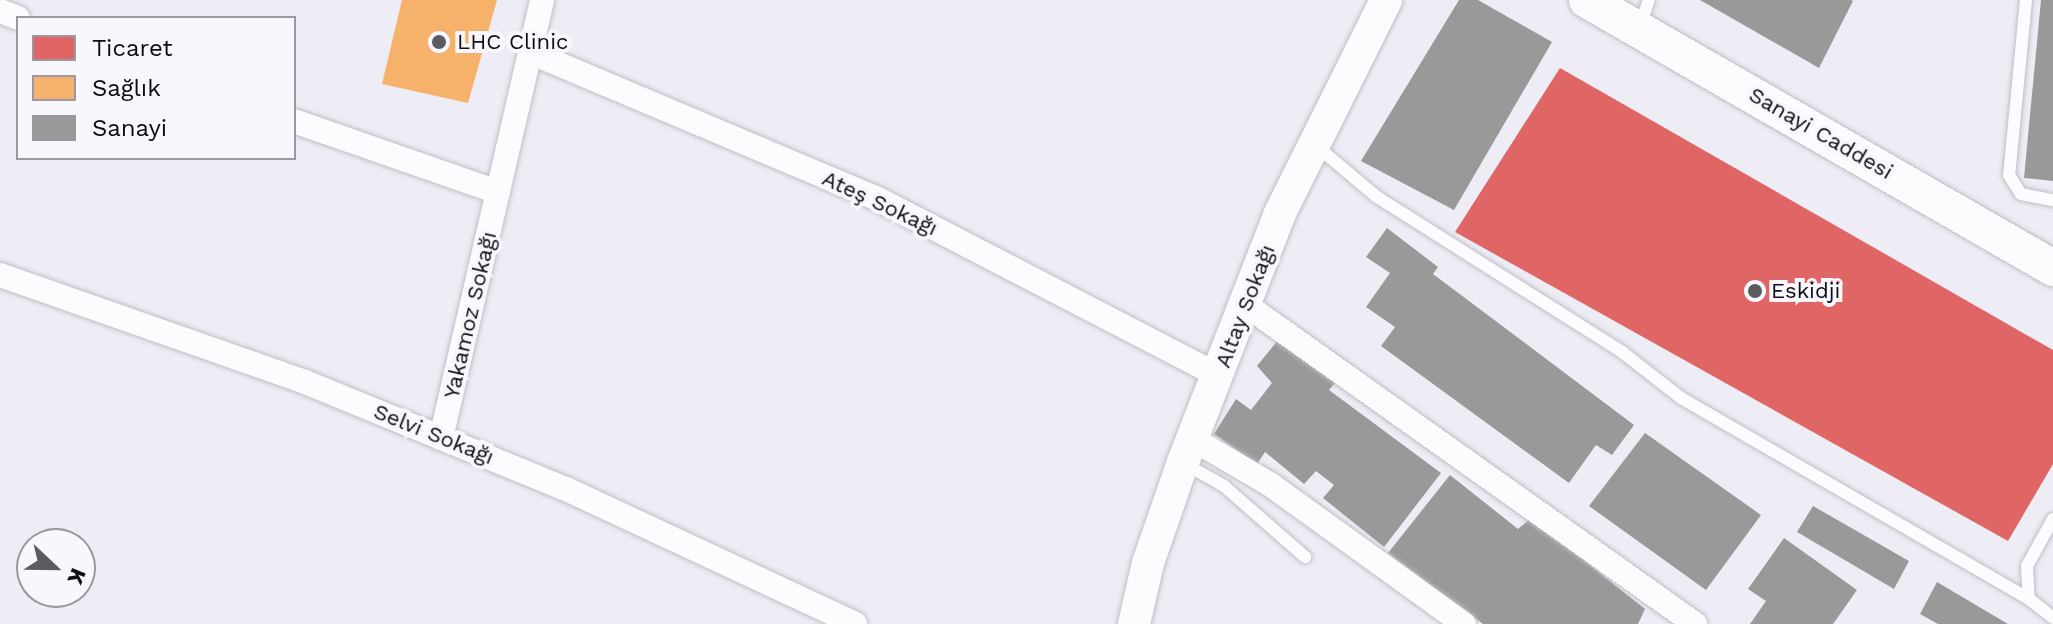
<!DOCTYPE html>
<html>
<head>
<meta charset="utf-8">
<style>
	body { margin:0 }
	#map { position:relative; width:2053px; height:624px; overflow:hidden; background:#eeedf6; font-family:"Work Sans",sans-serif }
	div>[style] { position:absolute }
	.shops>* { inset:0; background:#e06666 }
	.health>* { inset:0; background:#f6b26b }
	.industry>* { inset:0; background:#999 }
	.roads { filter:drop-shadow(0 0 2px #bfbec4) drop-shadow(0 0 2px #bfbec4) }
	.service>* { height:12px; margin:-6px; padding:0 6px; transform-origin:6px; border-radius:6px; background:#fcfcfe }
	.minor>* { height:24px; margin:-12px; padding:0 12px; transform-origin:12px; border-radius:12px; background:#fcfcfe }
	.tertiary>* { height:32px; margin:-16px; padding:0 16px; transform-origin:16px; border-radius:16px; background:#fcfcfe }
	.secondary>* { height:36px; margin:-18px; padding:0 18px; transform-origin:18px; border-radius:18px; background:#fcfcfe }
	.dots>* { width:22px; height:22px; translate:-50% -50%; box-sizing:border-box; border:4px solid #f8f7fe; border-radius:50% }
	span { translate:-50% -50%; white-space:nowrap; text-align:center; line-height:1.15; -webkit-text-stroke:8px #f8f7fe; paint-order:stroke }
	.poi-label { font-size:22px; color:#0e0d12 }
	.left { translate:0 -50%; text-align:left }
	.street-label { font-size:22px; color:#0e0d12 }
	.legend { position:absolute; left:16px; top:16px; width:280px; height:144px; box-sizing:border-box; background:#f8f7fe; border:2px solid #9a99a0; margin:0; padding:10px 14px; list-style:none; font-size:24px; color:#0e0d12 }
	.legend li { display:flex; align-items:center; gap:16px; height:40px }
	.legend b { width:40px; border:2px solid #9a99a0 }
	.north { position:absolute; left:16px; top:528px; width:80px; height:80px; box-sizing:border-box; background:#f8f7fe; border:2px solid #9a99a0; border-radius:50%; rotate:112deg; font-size:22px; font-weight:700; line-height:32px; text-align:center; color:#0e0d12 }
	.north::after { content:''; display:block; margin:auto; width:28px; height:36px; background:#5c5b62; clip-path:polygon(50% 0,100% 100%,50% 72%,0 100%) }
</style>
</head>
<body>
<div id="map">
	<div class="shops">
		<i style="clip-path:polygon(1560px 68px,2053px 350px,2053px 464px,2008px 541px,1455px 232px)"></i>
	</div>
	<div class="health">
		<i style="clip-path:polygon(402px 0,497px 0,468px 103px,382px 84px)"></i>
	</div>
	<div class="industry">
		<i style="clip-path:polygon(1459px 0,1478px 0,1552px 42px,1454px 210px,1361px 161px)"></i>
		<i style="clip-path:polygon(1700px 0,1851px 0,1853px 1px,1819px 68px)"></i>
		<i style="clip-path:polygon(2041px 0,2053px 0,2053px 181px,2024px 178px)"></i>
		<i style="clip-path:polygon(1387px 228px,1438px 267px,1433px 274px,1634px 425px,1612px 455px,1596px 445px,1569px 483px,1381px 346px,1395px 327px,1366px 307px,1390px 273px,1366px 257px)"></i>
		<i style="clip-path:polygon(1278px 340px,1335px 383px,1329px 390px,1441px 473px,1384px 547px,1323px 498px,1334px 485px,1316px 471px,1304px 484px,1265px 452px,1257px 464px,1214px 434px,1236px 399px,1251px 410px,1272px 383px,1257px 366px)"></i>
		<i style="clip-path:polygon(1645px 433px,1761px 515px,1706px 590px,1589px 506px)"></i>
		<i style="clip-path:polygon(1450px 475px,1518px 529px,1531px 518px,1645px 609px,1638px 624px,1483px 624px,1388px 553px)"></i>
		<i style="clip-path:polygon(1813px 506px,1909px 561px,1894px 589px,1797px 532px)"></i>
		<i style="clip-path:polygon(1784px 538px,1857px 590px,1833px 624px,1750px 624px,1766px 601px,1748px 589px)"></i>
		<i style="clip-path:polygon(1937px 582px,2008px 624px,1938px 624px,1920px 614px)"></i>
	</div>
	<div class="roads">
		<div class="service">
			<i style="left:2026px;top:0;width:176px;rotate:95.5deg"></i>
			<i style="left:2009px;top:175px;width:22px;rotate:58deg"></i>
			<i style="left:2021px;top:194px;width:33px;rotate:11deg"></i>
			<i style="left:1640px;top:27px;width:28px;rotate:-72deg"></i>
			<i style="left:1314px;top:144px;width:82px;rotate:40.1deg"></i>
			<i style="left:1377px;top:197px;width:290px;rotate:32.3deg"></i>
			<i style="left:1622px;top:352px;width:75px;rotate:37.9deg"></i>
			<i style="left:1681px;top:398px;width:402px;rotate:30deg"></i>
			<i style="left:1185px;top:464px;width:45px;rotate:29.4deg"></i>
			<i style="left:1224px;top:486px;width:108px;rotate:41.2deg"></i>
			<i style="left:2053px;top:519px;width:54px;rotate:119deg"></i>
			<i style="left:2027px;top:566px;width:33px;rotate:87deg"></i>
			<i style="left:2029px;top:599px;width:31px;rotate:38deg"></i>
		</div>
		<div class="minor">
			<i style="left:0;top:11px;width:19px;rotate:21deg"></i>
			<i style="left:530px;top:52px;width:376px;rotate:22.9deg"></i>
			<i style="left:876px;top:198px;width:386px;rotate:27.4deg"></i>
			<i style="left:294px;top:121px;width:216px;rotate:19.2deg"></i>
			<i style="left:0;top:275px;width:323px;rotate:19.3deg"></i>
			<i style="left:305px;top:382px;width:282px;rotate:22.3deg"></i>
			<i style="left:566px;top:489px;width:319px;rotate:25deg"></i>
			<i style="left:1246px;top:305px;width:551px;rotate:35.39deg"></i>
			<i style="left:441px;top:438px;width:449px;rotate:-77deg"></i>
			<i style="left:1191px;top:438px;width:93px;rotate:30.4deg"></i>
			<i style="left:1271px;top:485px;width:238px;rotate:35.8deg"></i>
		</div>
		<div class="tertiary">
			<i style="left:1134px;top:624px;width:63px;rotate:-77.1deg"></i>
			<i style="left:1148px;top:563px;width:107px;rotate:-70.9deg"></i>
			<i style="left:1183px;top:462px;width:267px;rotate:-68.7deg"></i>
			<i style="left:1280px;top:213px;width:238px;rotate:-63.5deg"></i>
		</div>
		<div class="secondary">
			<i style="left:1587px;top:0;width:538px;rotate:29.9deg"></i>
		</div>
	</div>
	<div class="dots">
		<i style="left:439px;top:42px;background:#5c5b62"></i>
		<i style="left:1755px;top:291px;background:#5c5b62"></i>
	</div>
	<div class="poi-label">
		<span class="left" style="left:457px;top:42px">LHC Clinic</span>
		<span class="left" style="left:1771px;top:291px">Eskidji</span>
	</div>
	<div class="street-label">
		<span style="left:1821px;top:133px;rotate:30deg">Sanayi Caddesi</span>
		<span style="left:880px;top:203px;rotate:25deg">Ateş Sokağı</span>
		<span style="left:1245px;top:306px;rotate:-69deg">Altay Sokağı</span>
		<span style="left:470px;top:315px;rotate:-77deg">Yakamoz Sokağı</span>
		<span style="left:434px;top:434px;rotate:22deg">Selvi Sokağı</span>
	</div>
	<ul class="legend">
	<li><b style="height:22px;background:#e06666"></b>Ticaret</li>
	<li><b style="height:22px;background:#f6b26b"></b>Sağlık</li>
	<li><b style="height:22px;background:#999"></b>Sanayi</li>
	</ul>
	<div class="north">K</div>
</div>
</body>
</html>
